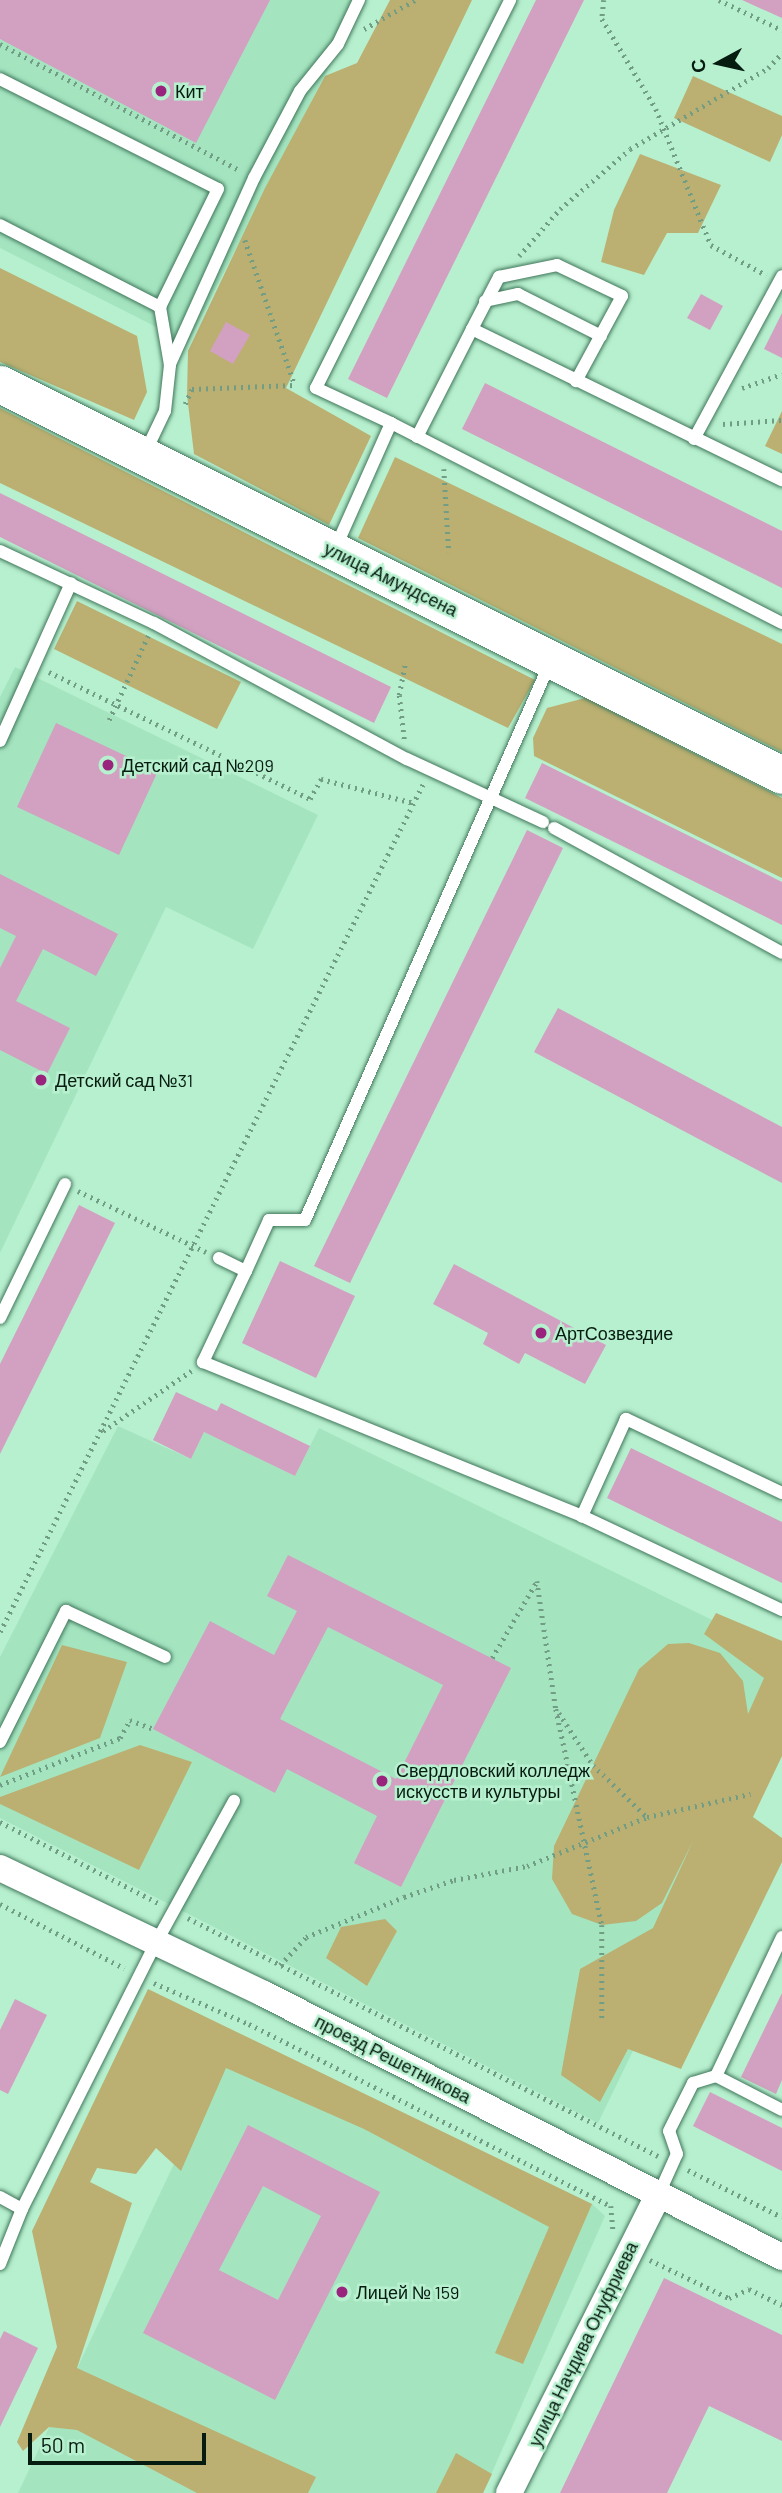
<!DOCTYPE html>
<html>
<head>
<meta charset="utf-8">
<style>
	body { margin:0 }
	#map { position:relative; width:782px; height:2493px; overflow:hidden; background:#b7f0cf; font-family:Barlow,sans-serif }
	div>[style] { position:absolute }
	.built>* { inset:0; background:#a4e5c0 }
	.green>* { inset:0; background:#bbb071 }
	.building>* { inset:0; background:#d2a0c1 }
	.path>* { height:4.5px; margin-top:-2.25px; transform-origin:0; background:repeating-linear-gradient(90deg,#719d84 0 2px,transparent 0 7px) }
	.roads { filter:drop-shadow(0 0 2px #40765a) drop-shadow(0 0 2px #40765a) }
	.service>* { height:12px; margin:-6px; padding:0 6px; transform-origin:6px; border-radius:6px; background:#fff }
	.minor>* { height:26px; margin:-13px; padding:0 13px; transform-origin:13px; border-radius:13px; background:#fff }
	.secondary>* { height:37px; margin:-18.5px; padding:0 18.5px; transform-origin:18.5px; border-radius:18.5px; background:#fff }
	.dots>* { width:19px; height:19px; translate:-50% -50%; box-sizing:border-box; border:4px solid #b7f0cf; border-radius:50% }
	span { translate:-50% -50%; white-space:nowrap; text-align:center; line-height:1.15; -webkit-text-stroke:5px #b7f0cf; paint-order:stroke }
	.poi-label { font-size:18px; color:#061c11 }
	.left { translate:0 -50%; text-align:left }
	.street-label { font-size:18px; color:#061c11 }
	.north { position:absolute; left:684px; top:28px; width:70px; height:70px; -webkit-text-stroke:5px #b7f0cf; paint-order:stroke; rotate:262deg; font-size:19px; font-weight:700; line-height:28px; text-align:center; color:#061c11 }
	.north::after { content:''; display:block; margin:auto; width:24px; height:32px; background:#061c11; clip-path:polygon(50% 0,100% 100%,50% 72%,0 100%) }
	.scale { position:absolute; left:28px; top:2433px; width:178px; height:32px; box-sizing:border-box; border:4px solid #061c11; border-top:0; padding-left:9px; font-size:21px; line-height:24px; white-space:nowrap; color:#061c11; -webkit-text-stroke:5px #b7f0cf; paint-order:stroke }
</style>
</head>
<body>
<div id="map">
	<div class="built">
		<i style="clip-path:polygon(0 0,363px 0,188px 343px,0 248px)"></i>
		<i style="clip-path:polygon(15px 667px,318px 815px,253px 949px,166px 907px,0 1253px,0 697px)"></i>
		<i style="clip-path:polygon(118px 1426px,191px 1459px,204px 1432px,295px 1476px,319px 1428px,782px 1654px,782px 1744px,598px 2123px,0 1818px,0 1657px)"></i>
		<i style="clip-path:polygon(236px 2033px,592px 2204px,605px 2216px,483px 2493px,18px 2493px)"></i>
	</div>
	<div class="green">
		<i style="clip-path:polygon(390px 0,472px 0,286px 388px,371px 436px,329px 525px,194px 454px,187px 395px,188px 351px,265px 188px,325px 76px,357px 63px)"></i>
		<i style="clip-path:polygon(693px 76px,782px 116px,782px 135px,770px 162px,674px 118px)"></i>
		<i style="clip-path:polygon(640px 154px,721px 185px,698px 233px,667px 233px,644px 275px,601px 262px,614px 210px)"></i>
		<i style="clip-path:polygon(0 268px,137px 336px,147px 392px,134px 420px,0 362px)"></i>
		<i style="clip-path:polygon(0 408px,535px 680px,508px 728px,0 483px)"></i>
		<i style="clip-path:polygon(782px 411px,782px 454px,765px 446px)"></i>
		<i style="clip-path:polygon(395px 457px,782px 644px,782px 752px,358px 538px)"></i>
		<i style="clip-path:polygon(77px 601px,241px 682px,217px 729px,54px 649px)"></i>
		<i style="clip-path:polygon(585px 698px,782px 798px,782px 878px,534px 756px,533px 738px,547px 708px)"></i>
		<i style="clip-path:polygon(716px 1613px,782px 1641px,782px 1756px,753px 1817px,782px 1838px,782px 1862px,681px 2069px,628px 2049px,600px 2102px,561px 2075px,580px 1969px,653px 1928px,693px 1841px,662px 1903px,636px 1921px,602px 1925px,572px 1914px,552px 1879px,554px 1846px,639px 1669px,668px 1644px,689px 1643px,720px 1653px,743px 1681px,748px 1714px,764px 1678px,704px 1634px)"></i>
		<i style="clip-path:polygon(62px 1645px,127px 1662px,100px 1738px,0 1777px)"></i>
		<i style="clip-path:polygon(140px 1745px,192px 1762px,139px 1870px,0 1804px,0 1797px)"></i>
		<i style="clip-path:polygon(385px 1919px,397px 1931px,367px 1986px,326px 1958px,341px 1927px)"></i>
		<i style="clip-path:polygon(148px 1989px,592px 2204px,523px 2364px,495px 2353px,549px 2227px,364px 2129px,226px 2068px,181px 2171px,156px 2148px,136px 2174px,97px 2168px,90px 2182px,132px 2203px,77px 2368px,316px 2477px,308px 2493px,197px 2493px,77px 2430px,49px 2427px,23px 2451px,17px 2442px,57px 2347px,32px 2231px)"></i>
		<i style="clip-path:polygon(456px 2453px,492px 2474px,483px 2493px,436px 2493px)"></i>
	</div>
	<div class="building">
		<i style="clip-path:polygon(0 0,270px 0,196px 143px,0 39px)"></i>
		<i style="clip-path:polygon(536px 0,584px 0,387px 398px,348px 379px)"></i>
		<i style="clip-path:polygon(742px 0,782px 0,782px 18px)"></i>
		<i style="clip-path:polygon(701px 294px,723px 306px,710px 330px,687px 318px)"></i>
		<i style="clip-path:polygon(782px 313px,782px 358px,764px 349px)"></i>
		<i style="clip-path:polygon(226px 322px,250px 335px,233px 364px,210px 351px)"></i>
		<i style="clip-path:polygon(485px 383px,782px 531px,782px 588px,462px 429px)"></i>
		<i style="clip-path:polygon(0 493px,391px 687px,374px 723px,0 537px)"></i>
		<i style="clip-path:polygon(56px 723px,158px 771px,119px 855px,17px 807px)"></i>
		<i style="clip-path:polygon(542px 763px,782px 882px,782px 925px,525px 798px)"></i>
		<i style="clip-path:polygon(527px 830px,563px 848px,350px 1283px,314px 1266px)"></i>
		<i style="clip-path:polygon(0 874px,118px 934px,96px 976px,43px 949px,16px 1001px,70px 1028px,47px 1074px,0 1050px,0 968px,16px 936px,0 928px)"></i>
		<i style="clip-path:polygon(558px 1008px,782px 1127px,782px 1183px,534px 1052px)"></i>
		<i style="clip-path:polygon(79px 1205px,115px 1223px,0 1454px,0 1364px)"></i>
		<i style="clip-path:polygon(280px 1261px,355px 1296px,316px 1378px,242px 1343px)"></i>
		<i style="clip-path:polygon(454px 1264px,606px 1345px,585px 1384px,525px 1353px,519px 1364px,483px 1344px,488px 1333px,433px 1304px)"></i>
		<i style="clip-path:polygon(176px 1392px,217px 1411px,221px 1403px,310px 1446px,295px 1476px,204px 1432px,191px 1459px,153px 1440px)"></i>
		<i style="clip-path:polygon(631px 1448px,782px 1522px,782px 1583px,607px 1498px)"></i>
		<i style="clip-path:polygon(evenodd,288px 1555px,511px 1668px,401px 1887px,354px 1863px,377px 1816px,287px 1769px,275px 1793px,153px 1729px,210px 1621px,274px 1655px,297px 1611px,267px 1596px,288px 1555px,328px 1627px,443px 1685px,396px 1779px,280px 1719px,328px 1627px)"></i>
		<i style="clip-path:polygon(782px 1993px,782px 2080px,776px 2094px,741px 2077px)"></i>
		<i style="clip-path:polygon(15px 1999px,47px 2015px,8px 2094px,0 2090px,0 2030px)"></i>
		<i style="clip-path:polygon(710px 2092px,782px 2128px,782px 2171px,693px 2126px)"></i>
		<i style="clip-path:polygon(evenodd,248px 2125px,380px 2192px,275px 2400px,143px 2333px,248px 2125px,263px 2186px,321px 2216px,278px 2300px,219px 2270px,263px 2186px)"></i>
		<i style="clip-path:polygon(664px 2278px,782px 2335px,782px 2441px,709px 2406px,667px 2493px,560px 2493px)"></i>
		<i style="clip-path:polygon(4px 2331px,38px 2348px,0 2427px,0 2339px)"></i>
	</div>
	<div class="path">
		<i style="left:604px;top:0;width:19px;rotate:96deg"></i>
		<i style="left:602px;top:19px;width:105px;rotate:59deg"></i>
		<i style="left:656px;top:109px;width:147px;rotate:68deg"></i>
		<i style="left:711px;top:245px;width:63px;rotate:28.6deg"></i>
		<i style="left:719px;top:0;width:70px;rotate:25.5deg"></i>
		<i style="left:364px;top:29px;width:59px;rotate:-29.6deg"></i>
		<i style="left:0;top:44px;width:272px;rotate:27.8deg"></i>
		<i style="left:245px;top:240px;width:153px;rotate:71deg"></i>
		<i style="left:519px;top:256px;width:62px;rotate:-48.9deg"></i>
		<i style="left:560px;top:209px;width:92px;rotate:-40.6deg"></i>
		<i style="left:630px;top:149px;width:160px;rotate:-30.4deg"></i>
		<i style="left:768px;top:68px;width:21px;rotate:-47deg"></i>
		<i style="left:742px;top:388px;width:42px;rotate:-19.3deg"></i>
		<i style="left:185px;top:404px;width:17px;rotate:-65deg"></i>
		<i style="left:192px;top:389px;width:103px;rotate:-2.2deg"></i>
		<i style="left:723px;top:424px;width:59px;rotate:-3.9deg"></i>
		<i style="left:444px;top:469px;width:84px;rotate:86.6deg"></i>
		<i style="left:49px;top:672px;width:290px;rotate:25.9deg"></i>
		<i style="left:310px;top:799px;width:23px;rotate:-61deg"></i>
		<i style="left:321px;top:779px;width:96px;rotate:14.5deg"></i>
		<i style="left:109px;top:720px;width:93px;rotate:-65.1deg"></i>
		<i style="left:404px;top:739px;width:44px;rotate:-96.5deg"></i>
		<i style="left:399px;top:695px;width:33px;rotate:-79deg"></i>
		<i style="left:78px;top:1191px;width:142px;rotate:25.5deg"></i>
		<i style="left:103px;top:1431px;width:107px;rotate:-34.3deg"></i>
		<i style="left:0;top:1632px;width:948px;rotate:-63.49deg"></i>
		<i style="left:492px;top:1658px;width:89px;rotate:-59.7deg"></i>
		<i style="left:537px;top:1581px;width:129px;rotate:81.6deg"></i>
		<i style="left:556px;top:1709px;width:221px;rotate:78deg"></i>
		<i style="left:602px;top:1925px;width:95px;rotate:90deg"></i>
		<i style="left:559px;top:1713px;width:62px;rotate:56.8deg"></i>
		<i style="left:593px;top:1765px;width:75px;rotate:43.9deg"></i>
		<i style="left:0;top:1785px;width:129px;rotate:-21.4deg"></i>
		<i style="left:120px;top:1738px;width:21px;rotate:-61deg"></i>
		<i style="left:130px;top:1720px;width:25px;rotate:21deg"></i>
		<i style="left:0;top:1822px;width:178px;rotate:27.1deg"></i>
		<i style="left:0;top:1904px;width:140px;rotate:27.3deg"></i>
		<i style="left:188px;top:1918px;width:527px;rotate:26.86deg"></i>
		<i style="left:280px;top:1965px;width:38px;rotate:-47deg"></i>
		<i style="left:306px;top:1937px;width:106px;rotate:-22.2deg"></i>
		<i style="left:404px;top:1897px;width:53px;rotate:-18.8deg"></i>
		<i style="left:454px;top:1880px;width:74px;rotate:-10.9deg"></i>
		<i style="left:527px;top:1866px;width:130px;rotate:-22.2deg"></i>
		<i style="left:647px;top:1817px;width:106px;rotate:-12.6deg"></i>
		<i style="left:154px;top:1983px;width:103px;rotate:23.3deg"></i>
		<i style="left:249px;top:2024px;width:405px;rotate:26.7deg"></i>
		<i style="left:611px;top:2206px;width:25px;rotate:85deg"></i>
		<i style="left:688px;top:2170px;width:105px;rotate:26.6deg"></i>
		<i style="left:650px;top:2260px;width:88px;rotate:25.7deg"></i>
		<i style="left:729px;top:2298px;width:22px;rotate:-24deg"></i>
		<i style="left:749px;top:2289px;width:37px;rotate:26deg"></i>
	</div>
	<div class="roads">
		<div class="service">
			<i style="left:0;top:79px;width:244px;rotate:26.8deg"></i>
			<i style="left:218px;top:189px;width:131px;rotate:116.2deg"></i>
			<i style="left:160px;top:307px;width:59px;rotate:80.2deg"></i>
			<i style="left:170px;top:365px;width:46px;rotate:96.2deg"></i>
			<i style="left:165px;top:411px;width:47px;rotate:115.5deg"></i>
			<i style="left:0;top:225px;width:180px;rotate:27.1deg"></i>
			<i style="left:485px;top:301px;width:34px;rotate:-12deg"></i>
			<i style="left:518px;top:294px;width:93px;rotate:26.8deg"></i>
			<i style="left:472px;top:329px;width:59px;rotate:-62.6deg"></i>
			<i style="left:499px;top:277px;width:59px;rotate:-11.7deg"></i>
			<i style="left:557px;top:265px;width:72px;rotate:25.5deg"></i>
			<i style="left:622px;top:296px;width:97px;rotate:118.4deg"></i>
			<i style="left:170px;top:364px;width:204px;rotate:-65.7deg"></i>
			<i style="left:254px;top:178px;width:98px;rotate:-62.1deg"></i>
			<i style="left:300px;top:91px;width:60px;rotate:-51deg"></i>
			<i style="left:338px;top:44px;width:49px;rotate:-64.5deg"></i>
			<i style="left:391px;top:423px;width:83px;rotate:-155deg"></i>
			<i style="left:316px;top:388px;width:434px;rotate:-63.4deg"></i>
			<i style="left:417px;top:437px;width:121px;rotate:-63deg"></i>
			<i style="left:472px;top:329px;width:345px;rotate:26deg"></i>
			<i style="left:694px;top:439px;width:185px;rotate:-61.6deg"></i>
			<i style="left:335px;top:549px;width:138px;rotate:-66deg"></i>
			<i style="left:391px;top:423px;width:439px;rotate:27.1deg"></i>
			<i style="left:0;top:551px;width:170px;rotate:25.1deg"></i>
			<i style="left:154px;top:623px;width:287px;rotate:28.3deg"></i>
			<i style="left:407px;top:759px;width:150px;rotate:24.9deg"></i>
			<i style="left:0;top:741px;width:173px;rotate:-65.8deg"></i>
			<i style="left:554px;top:828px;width:260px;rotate:28.7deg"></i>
			<i style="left:219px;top:1258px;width:30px;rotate:26deg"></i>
			<i style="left:246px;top:1271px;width:101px;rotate:115.3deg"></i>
			<i style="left:203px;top:1362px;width:409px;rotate:22.1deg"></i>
			<i style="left:246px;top:1271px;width:56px;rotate:-65.7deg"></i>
			<i style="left:269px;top:1220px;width:36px"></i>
			<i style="left:305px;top:1220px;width:609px;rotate:-66.26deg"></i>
			<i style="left:0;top:1318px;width:149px;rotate:-64.1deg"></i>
			<i style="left:782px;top:1493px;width:173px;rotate:-154.6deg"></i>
			<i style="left:626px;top:1419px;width:107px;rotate:114.4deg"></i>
			<i style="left:582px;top:1516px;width:221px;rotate:25.2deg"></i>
			<i style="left:0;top:1742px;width:147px;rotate:-63.3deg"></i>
			<i style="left:66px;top:1611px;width:109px;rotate:24.9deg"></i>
			<i style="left:716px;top:2076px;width:74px;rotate:27.3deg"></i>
			<i style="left:658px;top:2196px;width:46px;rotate:-65.7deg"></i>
			<i style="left:677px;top:2154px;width:24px;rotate:-109deg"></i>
			<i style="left:669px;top:2131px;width:54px;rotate:-63.4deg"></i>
			<i style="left:693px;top:2083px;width:24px;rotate:-17deg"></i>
			<i style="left:716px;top:2076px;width:154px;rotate:-64.6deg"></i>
			<i style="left:0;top:2197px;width:25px;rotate:29deg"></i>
			<i style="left:0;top:2264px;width:59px;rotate:-68.2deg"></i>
			<i style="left:22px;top:2209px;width:300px;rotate:-63.3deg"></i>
			<i style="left:157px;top:1941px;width:160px;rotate:-61.2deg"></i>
		</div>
		<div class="minor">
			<i style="left:0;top:1868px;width:293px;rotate:25.5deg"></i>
			<i style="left:264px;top:1994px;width:581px;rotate:26.92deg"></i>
			<i style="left:509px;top:2493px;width:332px;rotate:-63.4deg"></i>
		</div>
		<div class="secondary">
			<i style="left:0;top:384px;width:874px;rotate:26.57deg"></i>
		</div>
	</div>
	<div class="dots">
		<i style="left:161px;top:91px;background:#9a237e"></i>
		<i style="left:108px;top:765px;background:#9a237e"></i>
		<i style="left:41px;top:1080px;background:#9a237e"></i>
		<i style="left:541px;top:1333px;background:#9a237e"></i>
		<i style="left:382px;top:1781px;background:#9a237e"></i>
		<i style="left:342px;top:2292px;background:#9a237e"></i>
	</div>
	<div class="poi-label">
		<span class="left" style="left:175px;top:91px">Кит</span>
		<span class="left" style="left:122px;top:765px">Детский сад №209</span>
		<span class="left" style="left:55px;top:1080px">Детский сад №31</span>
		<span class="left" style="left:555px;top:1333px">АртСозвездие</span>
		<span class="left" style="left:396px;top:1781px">Свердловский колледж<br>искусств и культуры</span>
		<span class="left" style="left:356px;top:2292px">Лицей № 159</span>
	</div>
	<div class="street-label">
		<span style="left:391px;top:579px;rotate:26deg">улица Амундсена</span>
		<span style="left:393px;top:2059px;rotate:27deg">проезд Решетникова</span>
		<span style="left:583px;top:2344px;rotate:-64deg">улица Начдива Онуфриева</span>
	</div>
	<div class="north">С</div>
	<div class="scale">50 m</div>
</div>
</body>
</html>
